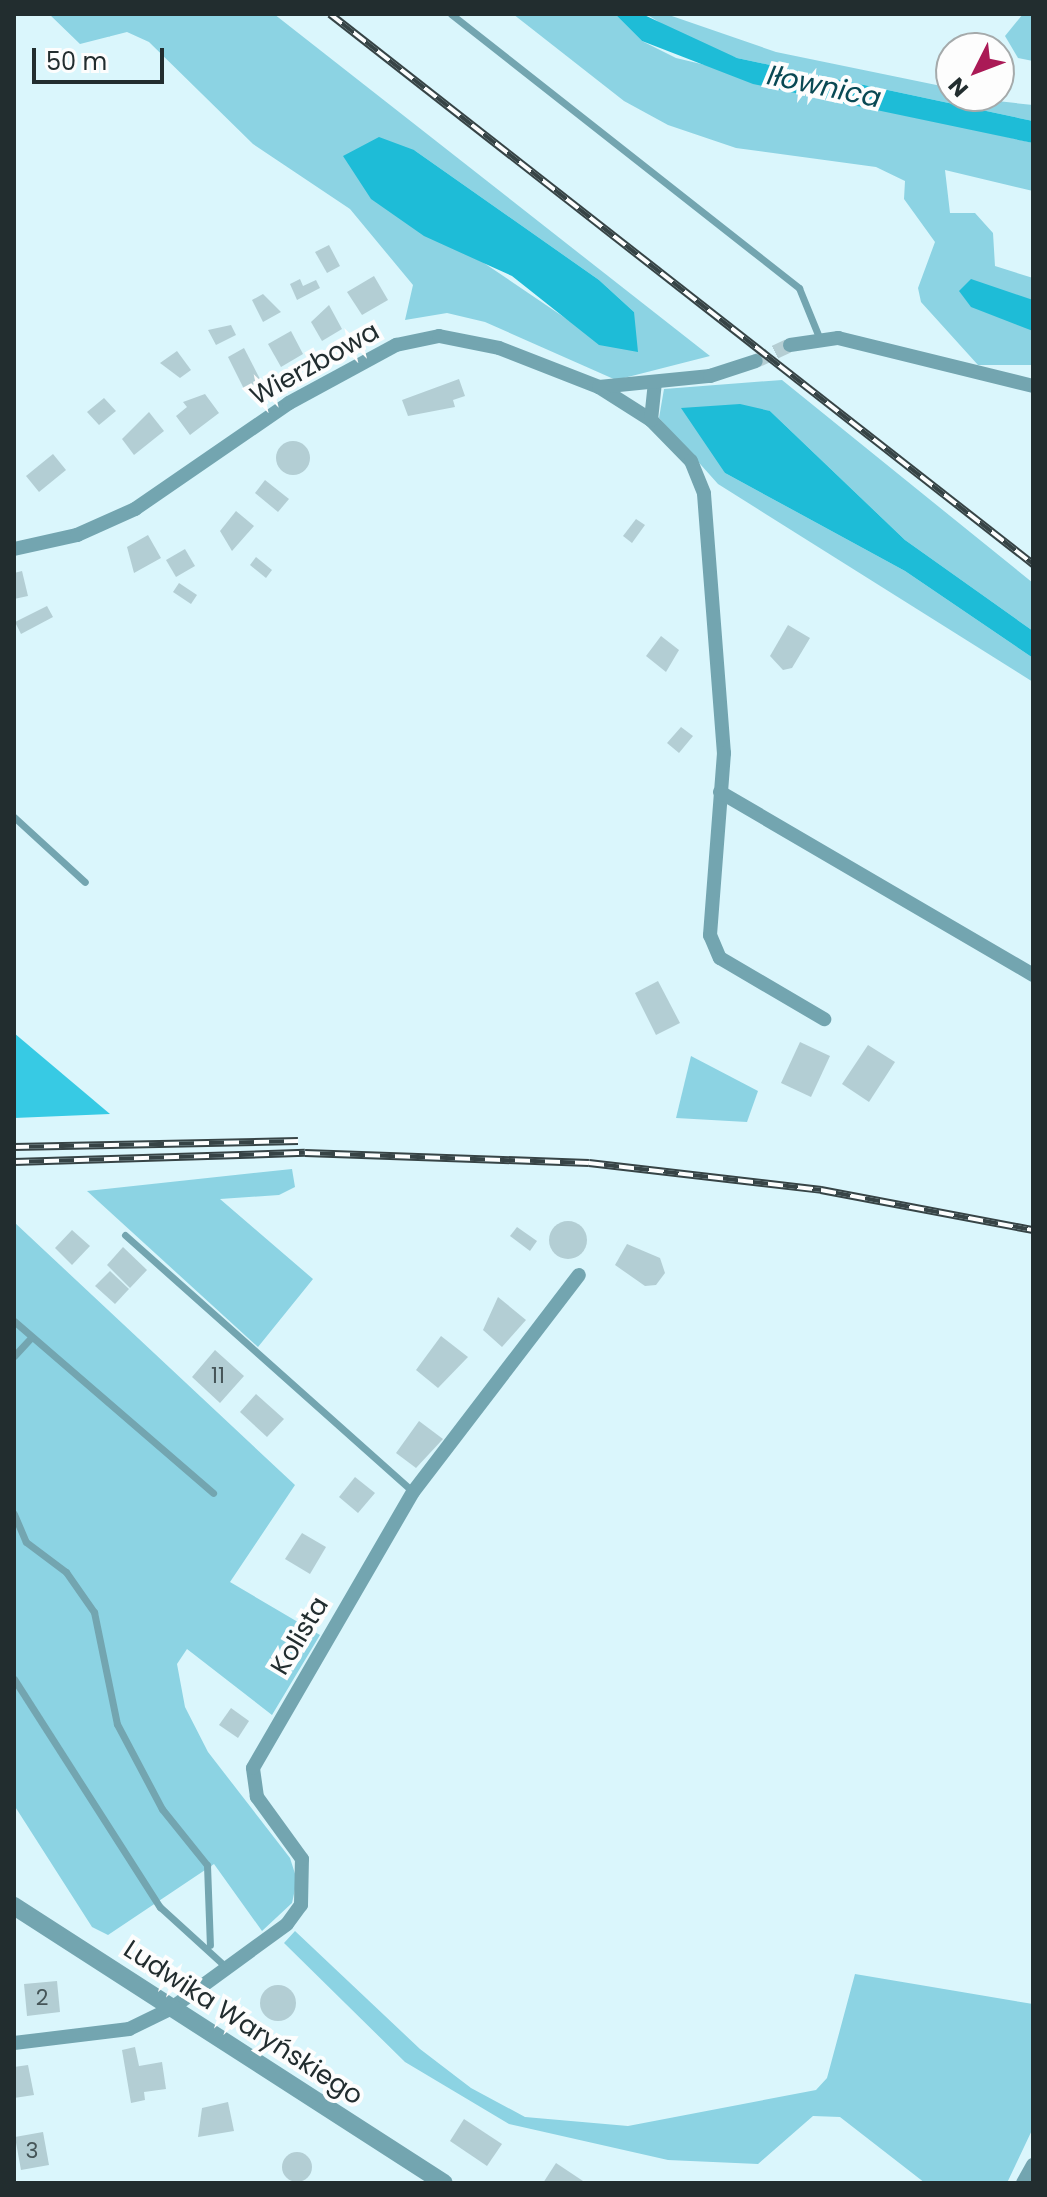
<!DOCTYPE html>
<html>
<head>
<meta charset="utf-8">
<style>
	body { margin:0 }
	#map { position:relative; width:1047px; height:2197px; overflow:hidden; background:#daf6fc; font-family:Poppins,sans-serif }
	div>[style] { position:absolute }
	.green>* { inset:0; background:#8cd3e3 }
	.forest>* { inset:0; background:#37cae4 }
	.water>* { inset:0; background:#1ebcd7 }
	.building>* { inset:0; background:#b3ced4 }
	.round { border-radius:50% }
	.minor-tunnel>* { height:14px; margin-top:-7px; transform-origin:0; background:repeating-linear-gradient(90deg,#b5ced3 0 14px,transparent 0 21px) }
	.service>* { height:7px; margin:-3.5px; padding:0 3.5px; transform-origin:3.5px; border-radius:3.5px; background:#73a5b0 }
	.minor>* { height:14px; margin:-7px; padding:0 7px; transform-origin:7px; border-radius:7px; background:#73a5b0 }
	.tertiary>* { height:18px; margin:-9px; padding:0 9px; transform-origin:9px; border-radius:9px; background:#73a5b0 }
	.rail>* { height:8px; margin-top:-4px; transform-origin:0; background:repeating-linear-gradient(90deg,#fdfdfd 0 15px,#374446 0 30px); box-sizing:border-box; border-block:2px solid #374446 }
	span { translate:-50% -50%; white-space:nowrap; text-align:center; line-height:1.15; -webkit-text-stroke:8px #fdfdfd; paint-order:stroke }
	.number-label { font-size:22px; color:#465558 }
	.number-label span { -webkit-text-stroke-width:0 }
	.street-label { font-size:26px; color:#222d2f }
	.water-label { font-size:28px; color:#094954; font-style:italic }
	.frame { position:absolute; inset:0; border:16px solid #222d2f; pointer-events:none }
	.north { position:absolute; left:935px; top:32px; width:80px; height:80px; box-sizing:border-box; background:#fdfdfd; border:2px solid #a5aaab; border-radius:50%; rotate:228deg; font-size:22px; font-weight:700; line-height:32px; text-align:center; color:#222d2f }
	.north::after { content:''; display:block; margin:auto; width:28px; height:36px; background:#aa1a56; clip-path:polygon(50% 0,100% 100%,50% 72%,0 100%) }
	.scale { position:absolute; left:32px; top:48px; width:132px; height:36px; box-sizing:border-box; border:4px solid #222d2f; border-top:0; padding-left:10px; font-size:24px; line-height:28px; white-space:nowrap; color:#222d2f; -webkit-text-stroke:6px #fdfdfd; paint-order:stroke }
</style>
</head>
<body>
<div id="map">
	<div class="green">
		<i style="clip-path:polygon(evenodd,49px 14px,274px 14px,710px 356px,616px 380px,485px 322px,447px 313px,405px 320px,413px 285px,350px 209px,253px 144px,149px 42px,127px 32px,80px 44px,49px 14px,414px 150px,599px 280px,634px 312px,574px 324px,484px 263px,414px 150px)"></i>
		<i style="clip-path:polygon(513px 14px,615px 14px,642px 41px,676px 58px,1033px 143px,1033px 191px,945px 170px,950px 213px,975px 213px,993px 233px,995px 266px,1033px 278px,1033px 365px,978px 365px,921px 302px,918px 288px,935px 242px,904px 199px,905px 181px,876px 167px,736px 148px,668px 125px,624px 101px)"></i>
		<i style="clip-path:polygon(646px 14px,666px 14px,776px 52px,951px 88px,951px 96px,1033px 105px,1033px 121px,737px 58px,693px 43px)"></i>
		<i style="clip-path:polygon(1023px 14px,1033px 14px,1033px 61px,1018px 58px,1005px 36px)"></i>
		<i style="clip-path:polygon(782px 380px,1033px 583px,1033px 631px,905px 540px,770px 411px,705px 407px,725px 473px,905px 571px,1033px 658px,1033px 682px,718px 484px,659px 418px,664px 389px)"></i>
		<i style="clip-path:polygon(691px 1056px,758px 1091px,747px 1122px,676px 1118px)"></i>
		<i style="clip-path:polygon(292px 1169px,295px 1187px,279px 1195px,220px 1199px,313px 1279px,258px 1347px,87px 1191px)"></i>
		<i style="clip-path:polygon(14px 1222px,295px 1485px,230px 1582px,320px 1635px,272px 1715px,187px 1649px,177px 1664px,185px 1707px,208px 1752px,290px 1858px,297px 1880px,292px 1903px,262px 1931px,214px 1864px,108px 1935px,92px 1927px,14px 1805px)"></i>
		<i style="clip-path:polygon(295px 1931px,420px 2049px,471px 2088px,525px 2117px,628px 2126px,816px 2090px,827px 2078px,855px 1974px,1033px 2004px,1033px 2128px,1007px 2183px,925px 2183px,840px 2117px,813px 2116px,758px 2164px,668px 2160px,509px 2124px,405px 2062px,284px 1943px)"></i>
	</div>
	<div class="forest">
		<i style="clip-path:polygon(14px 1033px,110px 1114px,14px 1118px)"></i>
	</div>
	<div class="water">
		<i style="clip-path:polygon(615px 14px,642px 14px,737px 58px,1033px 121px,1033px 143px,753px 84px,642px 41px)"></i>
		<i style="clip-path:polygon(379px 137px,414px 150px,599px 280px,634px 312px,638px 352px,599px 345px,512px 276px,424px 236px,371px 199px,343px 156px)"></i>
		<i style="clip-path:polygon(971px 279px,1033px 300px,1033px 331px,971px 307px,959px 291px)"></i>
		<i style="clip-path:polygon(740px 404px,770px 411px,905px 540px,1033px 631px,1033px 658px,905px 571px,725px 473px,681px 408px)"></i>
	</div>
	<div class="building">
		<i style="clip-path:polygon(329px 245px,340px 266px,327px 273px,315px 252px)"></i>
		<i style="clip-path:polygon(374px 276px,388px 300px,362px 315px,347px 292px)"></i>
		<i style="clip-path:polygon(300px 279px,303px 286px,316px 280px,320px 288px,297px 300px,290px 284px)"></i>
		<i style="clip-path:polygon(263px 294px,281px 312px,263px 322px,252px 300px)"></i>
		<i style="clip-path:polygon(329px 305px,342px 329px,322px 341px,311px 322px)"></i>
		<i style="clip-path:polygon(231px 325px,236px 335px,216px 345px,208px 330px)"></i>
		<i style="clip-path:polygon(291px 331px,303px 354px,281px 367px,268px 344px)"></i>
		<i style="clip-path:polygon(244px 348px,261px 381px,244px 389px,228px 357px)"></i>
		<i style="clip-path:polygon(177px 351px,191px 370px,180px 378px,160px 363px)"></i>
		<i style="clip-path:polygon(459px 379px,465px 396px,453px 400px,455px 407px,408px 416px,402px 400px)"></i>
		<i style="clip-path:polygon(205px 394px,219px 413px,190px 435px,176px 416px,187px 407px,183px 402px)"></i>
		<i style="clip-path:polygon(104px 398px,116px 411px,99px 425px,87px 412px)"></i>
		<i style="clip-path:polygon(149px 412px,164px 431px,134px 455px,122px 439px)"></i>
		<i class="round" style="left:276px;top:441px;width:34px;height:34px"></i>
		<i style="clip-path:polygon(53px 454px,66px 470px,39px 492px,26px 476px)"></i>
		<i style="clip-path:polygon(265px 480px,289px 499px,278px 512px,255px 493px)"></i>
		<i style="clip-path:polygon(236px 511px,254px 526px,232px 551px,220px 531px)"></i>
		<i style="clip-path:polygon(636px 519px,645px 525px,632px 543px,623px 536px)"></i>
		<i style="clip-path:polygon(148px 535px,161px 558px,134px 573px,127px 547px)"></i>
		<i style="clip-path:polygon(185px 549px,195px 566px,176px 577px,166px 560px)"></i>
		<i style="clip-path:polygon(256px 557px,272px 570px,266px 578px,250px 565px)"></i>
		<i style="clip-path:polygon(22px 571px,28px 596px,14px 599px,14px 573px)"></i>
		<i style="clip-path:polygon(179px 583px,197px 595px,191px 604px,173px 592px)"></i>
		<i style="clip-path:polygon(47px 606px,53px 617px,21px 634px,15px 622px)"></i>
		<i style="clip-path:polygon(788px 625px,810px 638px,792px 668px,783px 670px,770px 656px)"></i>
		<i style="clip-path:polygon(661px 636px,679px 650px,666px 672px,646px 656px)"></i>
		<i style="clip-path:polygon(681px 727px,693px 736px,679px 753px,667px 743px)"></i>
		<i style="clip-path:polygon(658px 981px,680px 1023px,656px 1035px,635px 993px)"></i>
		<i style="clip-path:polygon(800px 1042px,830px 1056px,811px 1097px,781px 1083px)"></i>
		<i style="clip-path:polygon(868px 1045px,895px 1062px,869px 1102px,842px 1084px)"></i>
		<i class="round" style="left:549px;top:1221px;width:38px;height:38px"></i>
		<i style="clip-path:polygon(517px 1227px,537px 1241px,530px 1251px,510px 1236px)"></i>
		<i style="clip-path:polygon(72px 1230px,90px 1246px,72px 1265px,55px 1248px)"></i>
		<i style="clip-path:polygon(627px 1244px,660px 1258px,665px 1273px,656px 1285px,645px 1286px,615px 1265px)"></i>
		<i style="clip-path:polygon(123px 1247px,147px 1270px,130px 1288px,107px 1265px)"></i>
		<i style="clip-path:polygon(110px 1271px,129px 1289px,115px 1304px,95px 1286px)"></i>
		<i style="clip-path:polygon(498px 1297px,526px 1320px,502px 1347px,483px 1330px)"></i>
		<i style="clip-path:polygon(441px 1336px,468px 1357px,438px 1388px,416px 1370px)"></i>
		<i style="clip-path:polygon(215px 1350px,244px 1376px,220px 1403px,192px 1377px)"></i>
		<i style="clip-path:polygon(256px 1394px,284px 1419px,267px 1437px,240px 1412px)"></i>
		<i style="clip-path:polygon(419px 1421px,443px 1439px,416px 1468px,396px 1453px)"></i>
		<i style="clip-path:polygon(355px 1477px,375px 1493px,358px 1513px,339px 1497px)"></i>
		<i style="clip-path:polygon(302px 1533px,326px 1547px,310px 1574px,285px 1559px)"></i>
		<i style="clip-path:polygon(231px 1708px,249px 1721px,238px 1738px,219px 1725px)"></i>
		<i style="clip-path:polygon(57px 1981px,60px 2012px,27px 2016px,24px 1984px)"></i>
		<i class="round" style="left:260px;top:1985px;width:36px;height:36px"></i>
		<i style="clip-path:polygon(135px 2047px,139px 2066px,162px 2062px,166px 2089px,144px 2092px,145px 2100px,131px 2103px,122px 2050px)"></i>
		<i style="clip-path:polygon(28px 2065px,34px 2095px,14px 2098px,14px 2067px)"></i>
		<i style="clip-path:polygon(228px 2102px,234px 2131px,198px 2137px,202px 2108px)"></i>
		<i style="clip-path:polygon(464px 2119px,502px 2144px,487px 2166px,450px 2141px)"></i>
		<i style="clip-path:polygon(43px 2132px,49px 2165px,21px 2170px,15px 2137px)"></i>
		<i class="round" style="left:282px;top:2152px;width:30px;height:30px"></i>
		<i style="clip-path:polygon(556px 2163px,583px 2181px,582px 2183px,543px 2183px)"></i>
	</div>
	<div class="minor-tunnel">
		<i style="left:756px;top:361px;width:38px;rotate:-25deg"></i>
	</div>
	<div class="service">
		<i style="left:451px;top:14px;width:443px;rotate:38.2deg"></i>
		<i style="left:799px;top:288px;width:53px;rotate:67.8deg"></i>
		<i style="left:14px;top:817px;width:96px;rotate:42.5deg"></i>
		<i style="left:125px;top:1235px;width:386px;rotate:41.7deg"></i>
		<i style="left:14px;top:1321px;width:263px;rotate:40.8deg"></i>
		<i style="left:14px;top:1356px;width:25px;rotate:-47deg"></i>
		<i style="left:14px;top:1514px;width:30px;rotate:67deg"></i>
		<i style="left:26px;top:1542px;width:50px;rotate:36.9deg"></i>
		<i style="left:66px;top:1572px;width:49px;rotate:55deg"></i>
		<i style="left:94px;top:1612px;width:114px;rotate:78.4deg"></i>
		<i style="left:117px;top:1724px;width:96px;rotate:62.1deg"></i>
		<i style="left:162px;top:1809px;width:72px;rotate:51.2deg"></i>
		<i style="left:207px;top:1865px;width:80px;rotate:87.9deg"></i>
		<i style="left:14px;top:1679px;width:271px;rotate:57.4deg"></i>
		<i style="left:160px;top:1907px;width:91px;rotate:42.3deg"></i>
	</div>
	<div class="minor">
		<i style="left:790px;top:345px;width:49px;rotate:-8.3deg"></i>
		<i style="left:838px;top:338px;width:201px;rotate:13.8deg"></i>
		<i style="left:599px;top:387px;width:62px;rotate:32.4deg"></i>
		<i style="left:651px;top:420px;width:57px;rotate:45.7deg"></i>
		<i style="left:691px;top:461px;width:35px;rotate:68deg"></i>
		<i style="left:704px;top:494px;width:260px;rotate:85.6deg"></i>
		<i style="left:724px;top:753px;width:183px;rotate:94.4deg"></i>
		<i style="left:710px;top:935px;width:25px;rotate:67deg"></i>
		<i style="left:720px;top:958px;width:121px;rotate:30.4deg"></i>
		<i style="left:651px;top:420px;width:38px;rotate:-84deg"></i>
		<i style="left:14px;top:549px;width:65px;rotate:-12.5deg"></i>
		<i style="left:77px;top:535px;width:64px;rotate:-24.1deg"></i>
		<i style="left:135px;top:509px;width:187px;rotate:-34.5deg"></i>
		<i style="left:289px;top:403px;width:122px;rotate:-28.5deg"></i>
		<i style="left:396px;top:345px;width:44px;rotate:-11.8deg"></i>
		<i style="left:439px;top:336px;width:61px;rotate:11.3deg"></i>
		<i style="left:499px;top:348px;width:107px;rotate:21.3deg"></i>
		<i style="left:599px;top:387px;width:112px;rotate:-5.7deg"></i>
		<i style="left:710px;top:376px;width:48px;rotate:-18.1deg"></i>
		<i style="left:720px;top:792px;width:363px;rotate:30.3deg"></i>
		<i style="left:14px;top:2043px;width:116px;rotate:-6.9deg"></i>
		<i style="left:129px;top:2029px;width:48px;rotate:-26deg"></i>
		<i style="left:172px;top:2008px;width:142px;rotate:-36.1deg"></i>
		<i style="left:287px;top:1924px;width:24px;rotate:-54deg"></i>
		<i style="left:301px;top:1905px;width:46px;rotate:-88.8deg"></i>
		<i style="left:302px;top:1859px;width:77px;rotate:-126deg"></i>
		<i style="left:257px;top:1797px;width:29px;rotate:-98deg"></i>
		<i style="left:253px;top:1768px;width:319px;rotate:-59.9deg"></i>
		<i style="left:413px;top:1492px;width:273px;rotate:-52.6deg"></i>
		<i style="left:1023px;top:2183px;width:21px;rotate:-61deg"></i>
	</div>
	<div class="tertiary">
		<i style="left:14px;top:1906px;width:511px;rotate:32.79deg"></i>
	</div>
	<div class="rail">
		<i style="left:330px;top:14px;width:893px;rotate:38.04deg"></i>
		<i style="left:14px;top:1147px;width:284px;rotate:-1.2deg"></i>
		<i style="left:14px;top:1162px;width:291px;rotate:-1.8deg"></i>
		<i style="left:305px;top:1153px;width:284px;rotate:2deg"></i>
		<i style="left:589px;top:1163px;width:234px;rotate:6.6deg"></i>
		<i style="left:821px;top:1190px;width:216px;rotate:10.7deg"></i>
	</div>
	<div class="number-label">
		<span style="left:218px;top:1376px">11</span>
		<span style="left:42px;top:1998px">2</span>
		<span style="left:32px;top:2151px">3</span>
	</div>
	<div class="street-label">
		<span style="left:315px;top:364px;rotate:-29deg">Wierzbowa</span>
		<span style="left:300px;top:1636px;rotate:-59deg">Kolista</span>
		<span style="left:243px;top:2023px;rotate:33deg">Ludwika Waryńskiego</span>
	</div>
	<div class="water-label">
		<span style="left:824px;top:87px;rotate:12deg">Iłownica</span>
	</div>
	<div class="frame"></div>
	<div class="north">N</div>
	<div class="scale">50 m</div>
</div>
</body>
</html>
